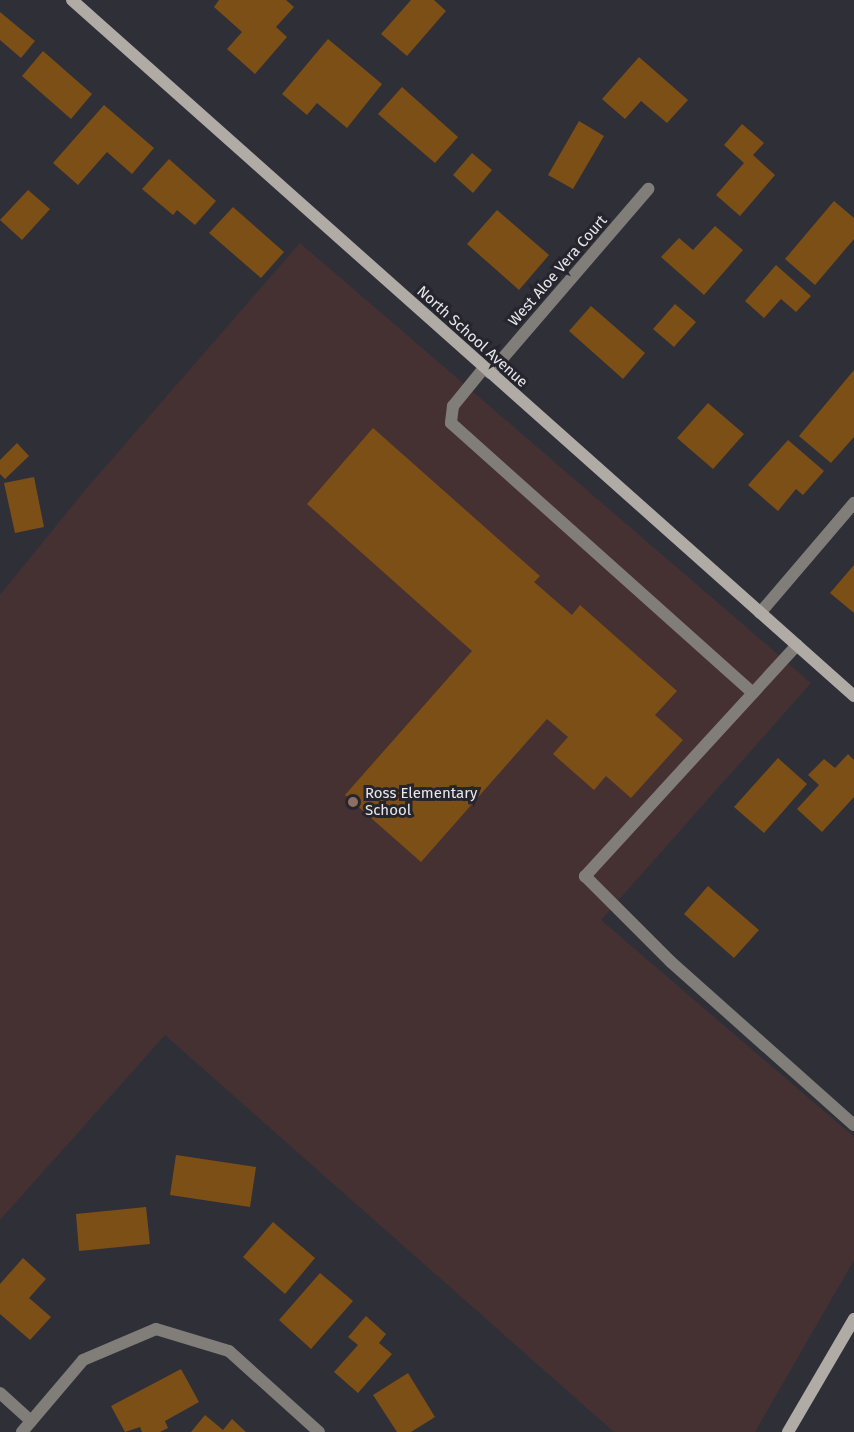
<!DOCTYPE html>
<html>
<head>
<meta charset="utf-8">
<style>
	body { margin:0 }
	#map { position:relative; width:854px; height:1432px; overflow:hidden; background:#2f2f37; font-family:"Fira Sans",sans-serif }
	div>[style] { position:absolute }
	.education>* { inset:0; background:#463132 }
	.building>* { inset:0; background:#7c4f16 }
	.lane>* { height:12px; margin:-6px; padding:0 6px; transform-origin:6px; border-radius:6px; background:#817e7a }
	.street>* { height:12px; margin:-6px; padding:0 6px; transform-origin:6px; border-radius:6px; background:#817e7a }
	.secondary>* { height:12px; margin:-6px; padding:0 6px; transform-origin:6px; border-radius:6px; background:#b0aba5 }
	.dots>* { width:16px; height:16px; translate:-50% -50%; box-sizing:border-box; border:3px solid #26252d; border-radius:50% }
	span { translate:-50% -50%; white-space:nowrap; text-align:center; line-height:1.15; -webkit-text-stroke:6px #26252d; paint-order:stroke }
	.street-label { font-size:15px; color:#e7e7ec }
	.poi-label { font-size:15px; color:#e7e7ec }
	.left { translate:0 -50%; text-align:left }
</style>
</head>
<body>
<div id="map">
	<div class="education">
		<i style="clip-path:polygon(300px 243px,811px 683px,601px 920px,854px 1137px,854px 1260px,755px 1432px,614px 1432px,165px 1035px,0 1220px,0 595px,86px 489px)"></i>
	</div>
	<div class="building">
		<i style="clip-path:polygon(219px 0,286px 0,294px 7px,276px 27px,287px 37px,255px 74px,227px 49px,242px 32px,214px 7px)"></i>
		<i style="clip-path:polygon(411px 0,434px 0,446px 11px,407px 56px,381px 34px)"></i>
		<i style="clip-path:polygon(0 12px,35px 41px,21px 58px,0 40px)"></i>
		<i style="clip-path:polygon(328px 39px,382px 84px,347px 128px,317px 103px,307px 115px,282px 94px)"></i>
		<i style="clip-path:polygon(43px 51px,92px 94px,71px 119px,22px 76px)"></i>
		<i style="clip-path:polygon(639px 57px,688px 100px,667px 123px,641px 101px,625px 119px,602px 99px)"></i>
		<i style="clip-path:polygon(402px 87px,458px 137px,435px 163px,378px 114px)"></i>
		<i style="clip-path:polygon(104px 105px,154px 148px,132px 174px,107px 152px,78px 185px,53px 163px)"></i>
		<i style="clip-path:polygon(579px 121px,604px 136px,573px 189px,548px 175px)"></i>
		<i style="clip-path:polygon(742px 124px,764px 143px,753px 155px,775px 175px,740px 216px,716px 195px,744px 163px,724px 145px)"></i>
		<i style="clip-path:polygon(472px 153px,492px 170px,473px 193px,453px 175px)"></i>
		<i style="clip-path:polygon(169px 159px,216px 201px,195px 225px,177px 210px,173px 215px,142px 189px)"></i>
		<i style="clip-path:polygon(28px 190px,50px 209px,22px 240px,0 220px)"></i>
		<i style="clip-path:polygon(834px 201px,854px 218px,854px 239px,815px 285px,785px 259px)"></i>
		<i style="clip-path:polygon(233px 207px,284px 252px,261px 278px,209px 233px)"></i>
		<i style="clip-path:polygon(497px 210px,549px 255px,519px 290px,467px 244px)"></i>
		<i style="clip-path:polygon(715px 226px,743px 250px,704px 295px,661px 257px,679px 238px,693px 250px)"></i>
		<i style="clip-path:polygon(776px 265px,811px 296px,796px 312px,781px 299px,764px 318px,745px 301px)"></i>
		<i style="clip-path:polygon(675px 304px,696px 322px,674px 347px,653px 329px)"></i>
		<i style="clip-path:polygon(591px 306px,645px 353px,623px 379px,569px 331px)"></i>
		<i style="clip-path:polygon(854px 370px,854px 437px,831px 463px,799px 436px)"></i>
		<i style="clip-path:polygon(708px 403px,744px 434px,713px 469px,677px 438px)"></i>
		<i style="clip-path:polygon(373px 428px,540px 576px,534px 582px,572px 615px,580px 605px,677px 691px,655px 715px,683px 740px,631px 798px,606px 776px,594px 790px,553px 754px,568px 737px,547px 719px,421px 862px,345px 795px,472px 651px,307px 504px)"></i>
		<i style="clip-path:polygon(788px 440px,824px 471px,803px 495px,796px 489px,778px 511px,748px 485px)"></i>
		<i style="clip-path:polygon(17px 443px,29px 456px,5px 479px,0 474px,0 460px)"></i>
		<i style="clip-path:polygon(34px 477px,44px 527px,15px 533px,4px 483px)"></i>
		<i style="clip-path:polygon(854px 565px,854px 613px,830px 593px)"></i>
		<i style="clip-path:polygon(848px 754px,854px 760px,854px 797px,822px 832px,797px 809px,819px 785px,808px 775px,824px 759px,835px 768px)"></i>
		<i style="clip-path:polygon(778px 758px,807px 784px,764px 833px,734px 807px)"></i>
		<i style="clip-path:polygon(708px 886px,759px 930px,734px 958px,684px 914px)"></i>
		<i style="clip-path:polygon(176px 1155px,256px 1167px,250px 1207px,170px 1195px)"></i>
		<i style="clip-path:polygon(146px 1207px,150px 1244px,79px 1251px,76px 1214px)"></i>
		<i style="clip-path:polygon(273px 1222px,315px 1258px,285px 1294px,243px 1257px)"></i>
		<i style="clip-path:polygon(23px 1258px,46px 1279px,29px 1298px,51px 1317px,30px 1340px,0 1314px,0 1284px)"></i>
		<i style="clip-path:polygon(320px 1273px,353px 1301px,311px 1349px,279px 1320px)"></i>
		<i style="clip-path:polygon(366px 1316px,386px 1334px,379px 1343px,392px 1354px,358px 1393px,334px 1372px,358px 1345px,348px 1337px)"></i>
		<i style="clip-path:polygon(181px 1369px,199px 1402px,165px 1421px,168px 1428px,160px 1432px,142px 1432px,140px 1427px,125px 1432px,111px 1406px)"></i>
		<i style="clip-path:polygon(408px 1373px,435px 1417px,411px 1432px,397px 1432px,373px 1395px)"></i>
		<i style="clip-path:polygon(205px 1415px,223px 1430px,232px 1419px,246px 1432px,191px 1432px)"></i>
	</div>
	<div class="lane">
		<i style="left:484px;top:368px;width:49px;rotate:129.2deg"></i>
		<i style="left:453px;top:406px;width:17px;rotate:97deg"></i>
		<i style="left:451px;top:423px;width:405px;rotate:41.8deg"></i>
		<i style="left:797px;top:645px;width:314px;rotate:132.5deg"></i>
		<i style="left:585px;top:876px;width:122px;rotate:45deg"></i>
		<i style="left:671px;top:962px;width:245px;rotate:41.7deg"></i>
	</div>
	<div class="street">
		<i style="left:490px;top:373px;width:243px;rotate:-49.3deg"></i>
		<i style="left:760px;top:613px;width:145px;rotate:-49.5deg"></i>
		<i style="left:0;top:1393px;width:42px;rotate:42.1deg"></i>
		<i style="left:22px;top:1432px;width:94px;rotate:-49.7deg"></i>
		<i style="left:83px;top:1360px;width:79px;rotate:-23deg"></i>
		<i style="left:156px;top:1329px;width:76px;rotate:16.8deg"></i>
		<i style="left:229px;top:1351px;width:121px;rotate:42deg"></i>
	</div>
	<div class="secondary">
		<i style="left:72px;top:0;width:1047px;rotate:41.67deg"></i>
		<i style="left:788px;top:1432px;width:131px;rotate:-59.7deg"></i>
	</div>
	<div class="dots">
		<i style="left:353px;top:802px;background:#8d6e63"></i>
	</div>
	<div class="street-label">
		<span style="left:558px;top:271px;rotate:-49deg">West Aloe Vera Court</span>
		<span style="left:472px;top:337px;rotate:42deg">North School Avenue</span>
	</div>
	<div class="poi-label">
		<span class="left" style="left:365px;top:802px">Ross Elementary<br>School</span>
	</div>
</div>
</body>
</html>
